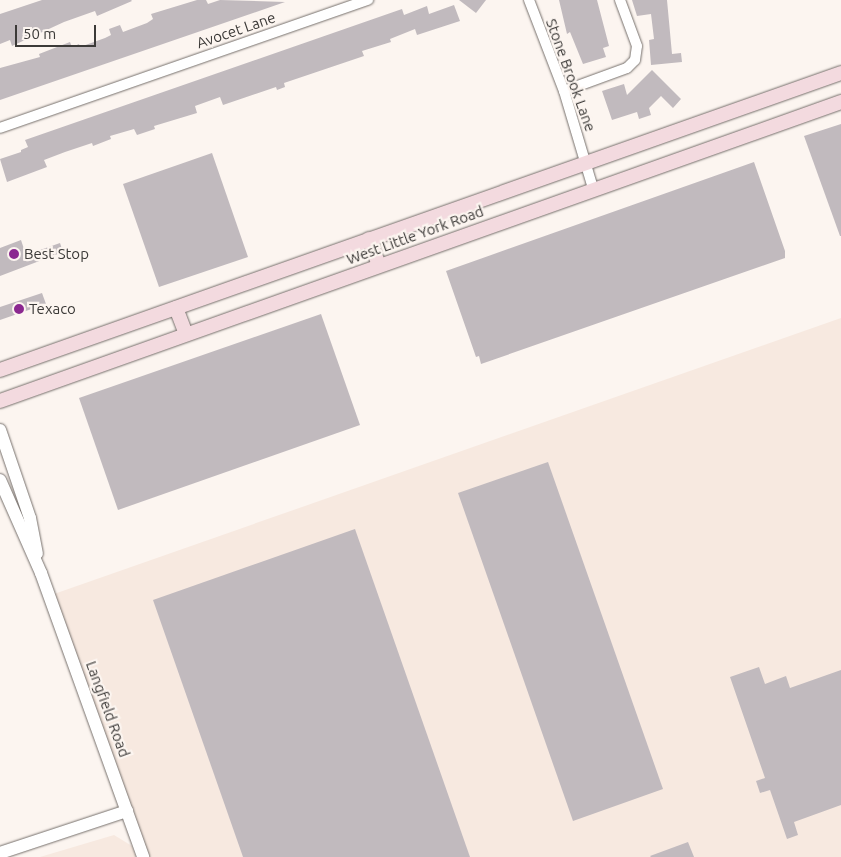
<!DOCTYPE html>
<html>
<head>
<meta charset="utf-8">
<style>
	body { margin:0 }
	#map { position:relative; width:841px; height:857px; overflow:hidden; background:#fcf5f0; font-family:Ubuntu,sans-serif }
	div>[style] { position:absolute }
	.built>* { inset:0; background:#f7e9e0 }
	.building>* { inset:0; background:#c1babe }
	.roads { filter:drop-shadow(0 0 1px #76706c) drop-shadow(0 0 1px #76706c) }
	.minor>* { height:10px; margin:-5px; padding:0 5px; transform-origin:5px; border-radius:5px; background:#fff }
	.tertiary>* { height:12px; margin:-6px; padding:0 6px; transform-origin:6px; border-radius:6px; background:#fff }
	.secondary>* { height:14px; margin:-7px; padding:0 7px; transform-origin:7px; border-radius:7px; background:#f3dadf }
	.dots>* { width:14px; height:14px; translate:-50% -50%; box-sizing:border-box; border:2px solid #fcf5f0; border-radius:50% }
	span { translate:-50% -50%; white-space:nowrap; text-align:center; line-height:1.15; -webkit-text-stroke:4.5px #fcf5f0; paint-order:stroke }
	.street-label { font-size:15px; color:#3c3a38 }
	.poi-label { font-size:15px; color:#3c3a38 }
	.left { translate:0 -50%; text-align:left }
	.scale { position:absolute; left:15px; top:25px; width:81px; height:22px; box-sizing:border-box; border:2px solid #3c3a38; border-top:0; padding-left:6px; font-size:15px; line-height:18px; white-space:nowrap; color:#3c3a38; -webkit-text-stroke:4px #fcf5f0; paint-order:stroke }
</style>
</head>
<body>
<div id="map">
	<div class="built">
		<i style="clip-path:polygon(841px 318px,841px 857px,147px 857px,54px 594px)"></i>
		<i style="clip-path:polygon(114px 835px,132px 846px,136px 857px,40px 857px)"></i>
	</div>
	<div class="building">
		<i style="clip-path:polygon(42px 0,131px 0,132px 1px,97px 16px,95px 11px,64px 22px,12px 46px,10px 40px,0 44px,0 14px)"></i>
		<i style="clip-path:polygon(197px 0,206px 0,208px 4px,220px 0,285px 2px,0 100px,0 68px,40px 57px,39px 54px,70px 42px,72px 47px,79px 44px,80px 47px,105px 38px,111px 35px,109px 29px,120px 25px,123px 32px,147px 23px,153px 19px,151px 14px)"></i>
		<i style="clip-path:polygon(459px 0,486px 0,476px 13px)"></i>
		<i style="clip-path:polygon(559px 0,597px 0,609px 46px,603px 48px,606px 57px,583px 64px,570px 32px,567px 34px)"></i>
		<i style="clip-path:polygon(632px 0,667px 0,672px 54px,681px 53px,682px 62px,651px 65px,649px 40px,654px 39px,651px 14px,637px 16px)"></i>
		<i style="clip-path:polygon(454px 5px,460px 21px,417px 35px,415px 29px,390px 39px,391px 42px,362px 51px,364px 56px,284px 83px,285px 87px,277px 90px,276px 87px,223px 105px,220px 97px,195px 106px,197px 113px,154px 126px,155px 129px,137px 135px,134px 129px,110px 136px,111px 139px,93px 146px,92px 143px,65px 152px,44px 160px,47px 167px,7px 182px,0 159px,21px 152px,21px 150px,28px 147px,25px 140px,402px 9px,404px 15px,427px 6px,429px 14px)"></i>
		<i style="clip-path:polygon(652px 70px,681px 99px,673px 108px,661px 96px,649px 108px,651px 115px,639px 119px,637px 112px,612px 120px,602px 91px,624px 84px,627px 95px)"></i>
		<i style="clip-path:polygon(841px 124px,841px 236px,840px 236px,804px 136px)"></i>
		<i style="clip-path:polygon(212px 153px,248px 257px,159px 287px,123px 184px)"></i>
		<i style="clip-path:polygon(754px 162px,785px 251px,785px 258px,481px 364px,479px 356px,476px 357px,446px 271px)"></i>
		<i style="clip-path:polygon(21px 240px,26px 255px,60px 243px,63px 252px,0 276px,0 248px)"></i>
		<i style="clip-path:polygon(42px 293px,46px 304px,0 320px,0 307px)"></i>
		<i style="clip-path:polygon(321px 314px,360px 425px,118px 510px,79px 398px)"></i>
		<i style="clip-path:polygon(548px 462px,663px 789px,573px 821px,458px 493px)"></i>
		<i style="clip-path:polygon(355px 529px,470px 857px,243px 857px,153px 600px)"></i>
		<i style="clip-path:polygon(759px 667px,765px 684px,786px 676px,790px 688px,841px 670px,841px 805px,794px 822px,798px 835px,787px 839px,770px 790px,760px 793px,756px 781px,765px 778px,730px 677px)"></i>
		<i style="clip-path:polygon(688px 842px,694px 857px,651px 857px,650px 856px)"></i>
	</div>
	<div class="roads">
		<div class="minor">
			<i style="left:529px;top:0;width:97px;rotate:69deg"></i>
			<i style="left:564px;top:91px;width:101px;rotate:73.4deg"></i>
			<i style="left:564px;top:91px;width:67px;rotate:-20.1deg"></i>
			<i style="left:627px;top:68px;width:11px;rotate:-45deg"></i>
			<i style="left:635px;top:60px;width:14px;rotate:-82deg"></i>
			<i style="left:637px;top:46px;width:49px;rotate:-110.3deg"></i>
			<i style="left:0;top:128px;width:390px;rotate:-19.2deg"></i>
		</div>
		<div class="tertiary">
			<i style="left:0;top:430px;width:93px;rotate:71.2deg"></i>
			<i style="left:30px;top:518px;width:36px;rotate:79deg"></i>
			<i style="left:0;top:480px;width:102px;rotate:66.2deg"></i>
			<i style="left:41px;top:573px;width:302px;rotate:70.2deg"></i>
			<i style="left:0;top:853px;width:134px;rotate:-18.3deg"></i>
		</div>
		<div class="secondary">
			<i style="left:369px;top:239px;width:28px;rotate:69deg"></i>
			<i style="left:176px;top:308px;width:28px;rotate:69deg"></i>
			<i style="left:0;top:370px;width:892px;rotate:-19.45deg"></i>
			<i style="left:0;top:401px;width:893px;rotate:-19.57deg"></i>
		</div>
	</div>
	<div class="dots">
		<i style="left:14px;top:254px;background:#8b2890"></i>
		<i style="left:19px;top:309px;background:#8b2890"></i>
	</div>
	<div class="street-label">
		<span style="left:236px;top:30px;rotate:-19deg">Avocet Lane</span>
		<span style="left:571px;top:75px;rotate:70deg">Stone Brook Lane</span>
		<span style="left:415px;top:235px;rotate:-20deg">West Little York Road</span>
		<span style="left:108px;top:709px;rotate:70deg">Langfield Road</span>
	</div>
	<div class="poi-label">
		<span class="left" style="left:24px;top:254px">Best Stop</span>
		<span class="left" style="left:29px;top:309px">Texaco</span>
	</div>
	<div class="scale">50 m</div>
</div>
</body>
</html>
